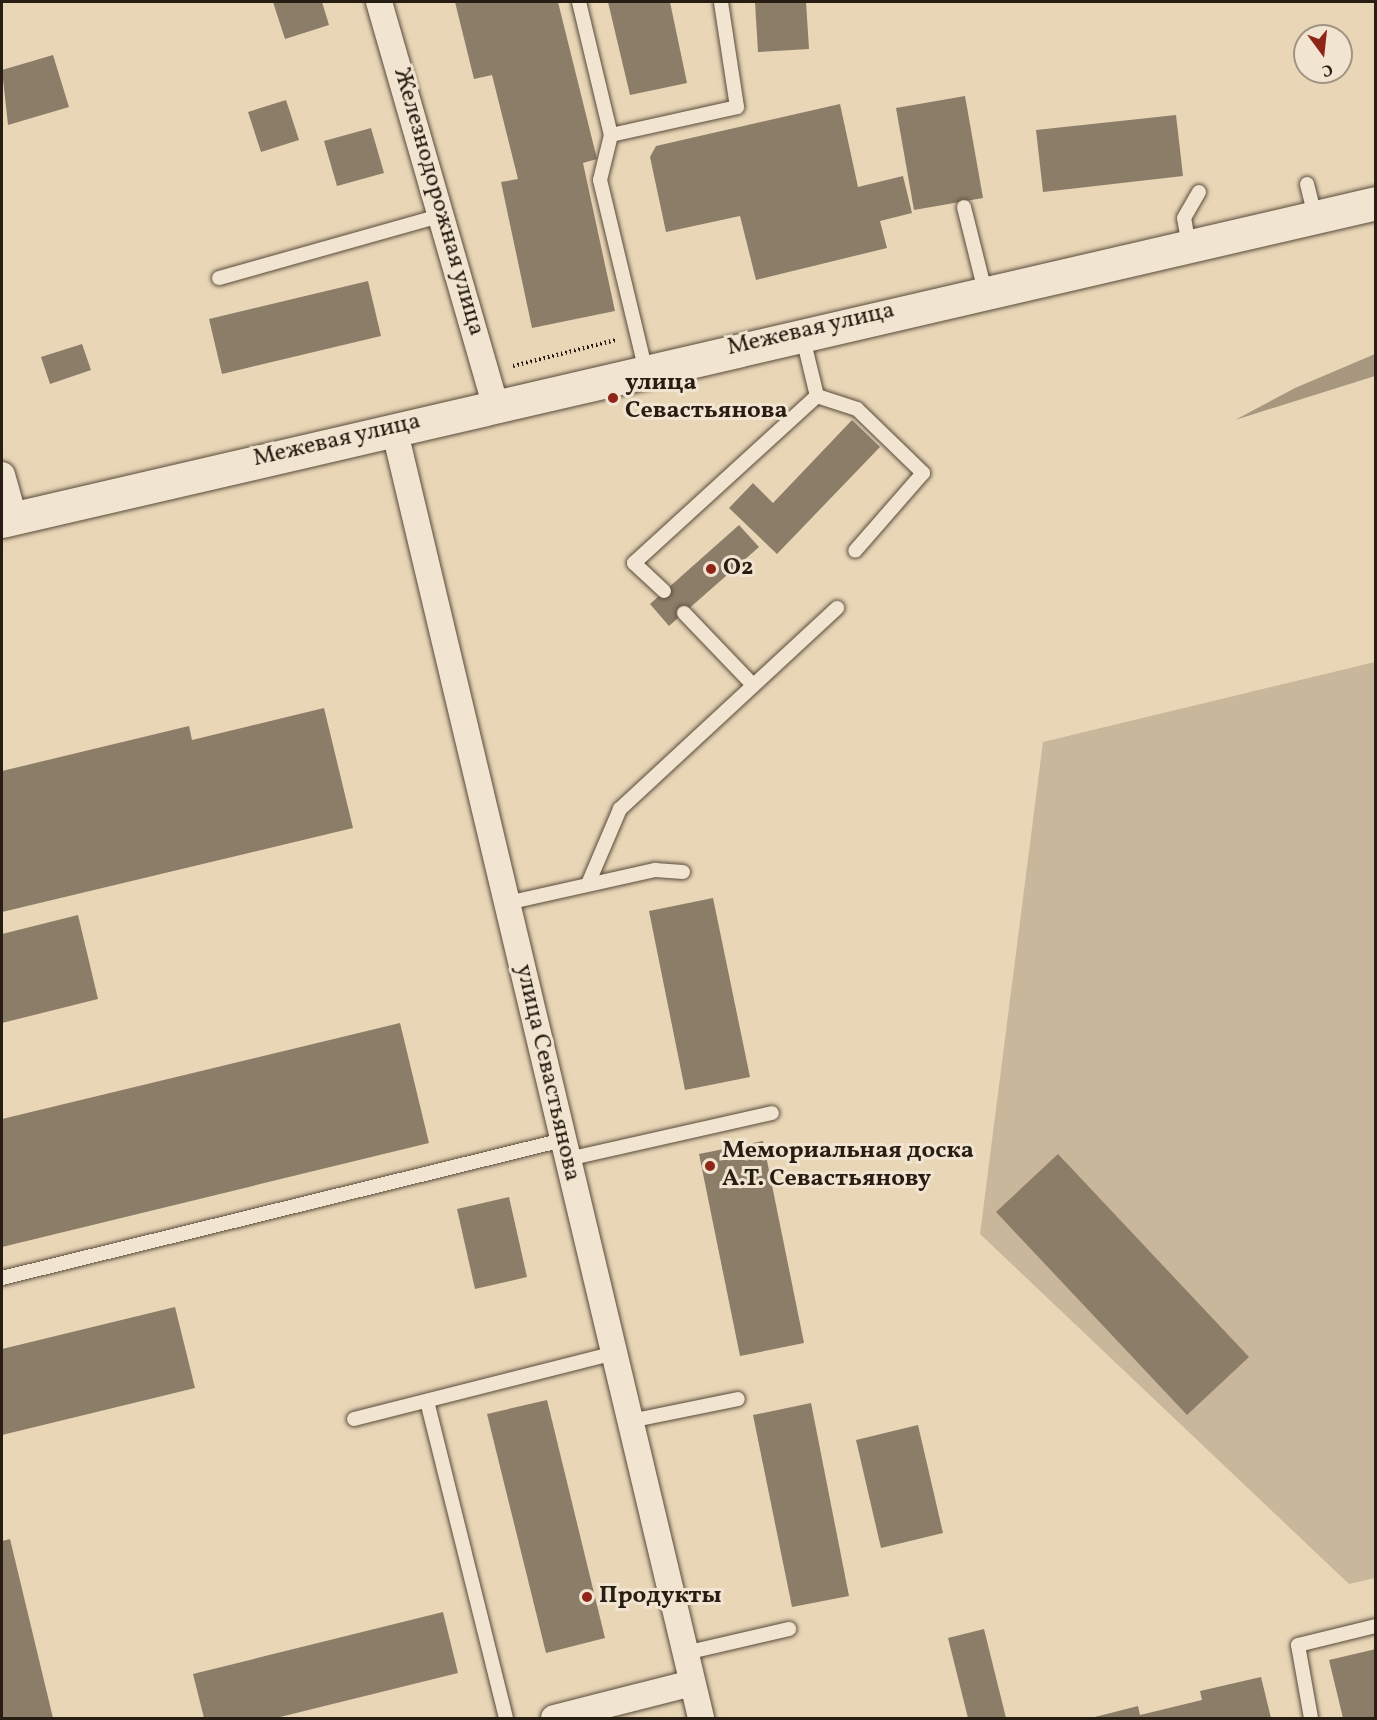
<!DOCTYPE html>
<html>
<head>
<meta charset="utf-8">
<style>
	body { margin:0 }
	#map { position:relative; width:1377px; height:1720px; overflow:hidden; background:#e9d6b7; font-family:Vollkorn,serif }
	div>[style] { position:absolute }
	.green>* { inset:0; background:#c8b79b }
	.water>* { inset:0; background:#a7977f }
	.building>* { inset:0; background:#8c7d68 }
	.path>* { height:4px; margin-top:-2px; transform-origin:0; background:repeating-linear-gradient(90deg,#281d12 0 1.5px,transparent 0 4.5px) }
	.roads { filter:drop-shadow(0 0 2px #584b3b) drop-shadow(0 0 2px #584b3b) }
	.service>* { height:14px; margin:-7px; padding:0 7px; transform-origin:7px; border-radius:7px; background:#f1e4d0 }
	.minor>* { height:26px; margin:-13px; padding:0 13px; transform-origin:13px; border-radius:13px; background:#f1e4d0 }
	.tertiary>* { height:33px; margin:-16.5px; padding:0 16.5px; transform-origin:16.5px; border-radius:16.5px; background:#f1e4d0 }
	.dots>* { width:16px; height:16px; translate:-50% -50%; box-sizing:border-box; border:3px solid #f1e4d0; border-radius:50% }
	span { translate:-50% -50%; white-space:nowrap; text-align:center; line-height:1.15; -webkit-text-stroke:6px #f1e4d0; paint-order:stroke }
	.street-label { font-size:24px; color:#281d12 }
	.poi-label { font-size:24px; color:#281d12; font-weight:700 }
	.left { translate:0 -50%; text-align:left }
	.frame { position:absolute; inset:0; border:3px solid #281d12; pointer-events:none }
	.north { position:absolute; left:1293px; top:24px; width:60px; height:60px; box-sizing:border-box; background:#f1e4d0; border:2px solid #a19484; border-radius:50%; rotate:165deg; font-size:16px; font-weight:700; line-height:24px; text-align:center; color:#281d12 }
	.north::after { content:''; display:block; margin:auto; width:21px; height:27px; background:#8f2418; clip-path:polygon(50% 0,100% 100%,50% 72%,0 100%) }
</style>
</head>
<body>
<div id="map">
	<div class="green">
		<i style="clip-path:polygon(1375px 662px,1375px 1578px,1349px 1584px,980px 1234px,1043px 742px)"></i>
	</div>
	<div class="water">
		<i style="clip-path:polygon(1375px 354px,1375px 376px,1235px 420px,1295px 388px)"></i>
	</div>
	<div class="building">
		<i style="clip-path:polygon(273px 2px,322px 2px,329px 25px,285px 39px)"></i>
		<i style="clip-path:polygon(455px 2px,558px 2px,597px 159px,583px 163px,615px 311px,532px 328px,501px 182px,518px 179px,492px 75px,474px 79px)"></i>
		<i style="clip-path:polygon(608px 2px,670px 2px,687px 83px,630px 95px)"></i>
		<i style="clip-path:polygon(755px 2px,806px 2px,809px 49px,758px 52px)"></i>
		<i style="clip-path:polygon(53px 55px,69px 107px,8px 125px,2px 70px)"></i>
		<i style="clip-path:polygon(965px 96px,983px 198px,914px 210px,896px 108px)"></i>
		<i style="clip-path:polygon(286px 100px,299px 140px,261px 152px,248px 112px)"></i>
		<i style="clip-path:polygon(840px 104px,858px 187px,903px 176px,912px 213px,880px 221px,887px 248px,756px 280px,740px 216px,666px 232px,650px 157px,656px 146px)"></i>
		<i style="clip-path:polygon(1176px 115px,1183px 176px,1043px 192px,1036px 130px)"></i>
		<i style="clip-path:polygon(371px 128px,384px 173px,337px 186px,324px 141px)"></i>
		<i style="clip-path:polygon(368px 281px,381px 336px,222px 374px,209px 319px)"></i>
		<i style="clip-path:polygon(82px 344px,91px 370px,50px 384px,41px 357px)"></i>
		<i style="clip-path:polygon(852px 420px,880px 447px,777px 554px,729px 508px,753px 483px,773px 503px)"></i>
		<i style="clip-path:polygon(739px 525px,759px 547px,669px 626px,650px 604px)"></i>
		<i style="clip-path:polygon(324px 708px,353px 828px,2px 912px,2px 771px,189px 726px,192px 740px)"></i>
		<i style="clip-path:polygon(713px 898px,750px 1077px,685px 1090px,649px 911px)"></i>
		<i style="clip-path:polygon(78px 915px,98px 999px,2px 1023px,2px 934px)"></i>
		<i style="clip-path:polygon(400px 1023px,429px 1143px,2px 1247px,2px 1119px)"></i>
		<i style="clip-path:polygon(763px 1141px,804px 1343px,740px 1356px,699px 1154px)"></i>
		<i style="clip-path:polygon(1058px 1154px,1249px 1357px,1187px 1415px,996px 1212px)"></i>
		<i style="clip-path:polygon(509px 1197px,527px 1277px,475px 1289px,457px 1209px)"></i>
		<i style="clip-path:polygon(175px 1307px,195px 1388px,2px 1435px,2px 1349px)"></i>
		<i style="clip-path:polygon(547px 1400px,605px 1638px,546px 1653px,487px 1414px)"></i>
		<i style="clip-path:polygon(811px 1403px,849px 1596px,792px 1607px,753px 1415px)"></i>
		<i style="clip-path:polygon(918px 1425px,943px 1533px,881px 1548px,856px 1440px)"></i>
		<i style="clip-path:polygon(10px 1539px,53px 1718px,2px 1718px,2px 1541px)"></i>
		<i style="clip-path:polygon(443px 1612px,458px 1673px,276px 1718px,204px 1718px,193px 1674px)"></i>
		<i style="clip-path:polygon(984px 1629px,1006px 1718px,968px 1718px,948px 1638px)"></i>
		<i style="clip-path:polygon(1376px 1649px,1376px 1718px,1343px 1718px,1329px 1660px)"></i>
		<i style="clip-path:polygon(1261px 1677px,1271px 1718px,1091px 1718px,1138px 1706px,1140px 1715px,1202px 1700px,1200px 1691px)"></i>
	</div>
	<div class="path">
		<i style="left:513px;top:366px;width:106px;rotate:-14.2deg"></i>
	</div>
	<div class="roads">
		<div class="service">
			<i style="left:579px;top:2px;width:137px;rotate:76.5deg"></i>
			<i style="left:611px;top:135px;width:46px;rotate:103.7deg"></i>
			<i style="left:600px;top:180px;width:193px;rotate:76.5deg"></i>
			<i style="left:611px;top:135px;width:129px;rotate:-12.5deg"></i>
			<i style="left:737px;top:107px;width:106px;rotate:-98.7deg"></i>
			<i style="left:1307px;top:184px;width:34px;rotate:76deg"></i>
			<i style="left:964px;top:207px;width:87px;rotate:76deg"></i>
			<i style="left:1189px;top:246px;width:28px;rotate:-100deg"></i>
			<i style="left:1184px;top:218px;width:30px;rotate:-60deg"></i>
			<i style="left:219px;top:278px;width:233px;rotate:-15.7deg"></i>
			<i style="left:817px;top:396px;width:42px;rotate:18deg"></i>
			<i style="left:857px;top:409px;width:92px;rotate:44.1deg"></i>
			<i style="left:923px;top:473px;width:103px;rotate:131.1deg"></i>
			<i style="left:664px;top:591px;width:41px;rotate:-137deg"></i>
			<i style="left:634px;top:563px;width:248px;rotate:-42.4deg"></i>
			<i style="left:817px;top:396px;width:64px;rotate:-103.6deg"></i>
			<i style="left:684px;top:613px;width:100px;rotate:46.2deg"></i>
			<i style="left:588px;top:884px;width:82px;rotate:-66.9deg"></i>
			<i style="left:620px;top:809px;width:296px;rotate:-42.8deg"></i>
			<i style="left:507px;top:903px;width:152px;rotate:-12.6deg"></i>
			<i style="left:655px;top:870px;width:28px;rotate:4deg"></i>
			<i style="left:568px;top:1159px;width:209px;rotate:-12.7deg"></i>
			<i style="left:2px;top:1278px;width:578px;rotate:-13.82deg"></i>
			<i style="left:427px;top:1401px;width:327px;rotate:76deg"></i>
			<i style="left:354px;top:1419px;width:268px;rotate:-14.2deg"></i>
			<i style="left:630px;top:1421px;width:110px;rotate:-11.5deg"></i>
			<i style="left:685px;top:1653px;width:107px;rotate:-13deg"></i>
			<i style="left:1311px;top:1718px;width:74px;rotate:-100.1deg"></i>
			<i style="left:1298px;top:1645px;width:80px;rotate:-13.7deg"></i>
		</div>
		<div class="minor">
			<i style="left:379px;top:2px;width:417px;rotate:73.9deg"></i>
			<i style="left:394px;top:428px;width:1326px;rotate:76.61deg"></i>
			<i style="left:2px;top:475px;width:45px;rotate:74.4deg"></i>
			<i style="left:554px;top:1718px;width:142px;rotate:-14.2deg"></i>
		</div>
		<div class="tertiary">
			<i style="left:2px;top:521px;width:1410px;rotate:-13.03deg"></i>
		</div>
	</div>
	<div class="dots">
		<i style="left:613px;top:398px;background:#8f2418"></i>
		<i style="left:711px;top:569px;background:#8f2418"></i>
		<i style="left:710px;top:1166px;background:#8f2418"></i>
		<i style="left:587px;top:1597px;background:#8f2418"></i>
	</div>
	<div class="street-label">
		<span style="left:438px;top:202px;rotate:74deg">Железнодорожная улица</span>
		<span style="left:811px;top:330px;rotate:-13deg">Межевая улица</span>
		<span style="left:337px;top:441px;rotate:-13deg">Межевая улица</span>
		<span style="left:547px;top:1073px;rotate:77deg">улица Севастьянова</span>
	</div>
	<div class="poi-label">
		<span class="left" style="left:625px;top:398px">улица<br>Севастьянова</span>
		<span class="left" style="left:723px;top:569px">O2</span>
		<span class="left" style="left:722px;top:1166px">Мемориальная доска<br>А.Т. Севастьянову</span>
		<span class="left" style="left:599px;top:1597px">Продукты</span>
	</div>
	<div class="frame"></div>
	<div class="north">С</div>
</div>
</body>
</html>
